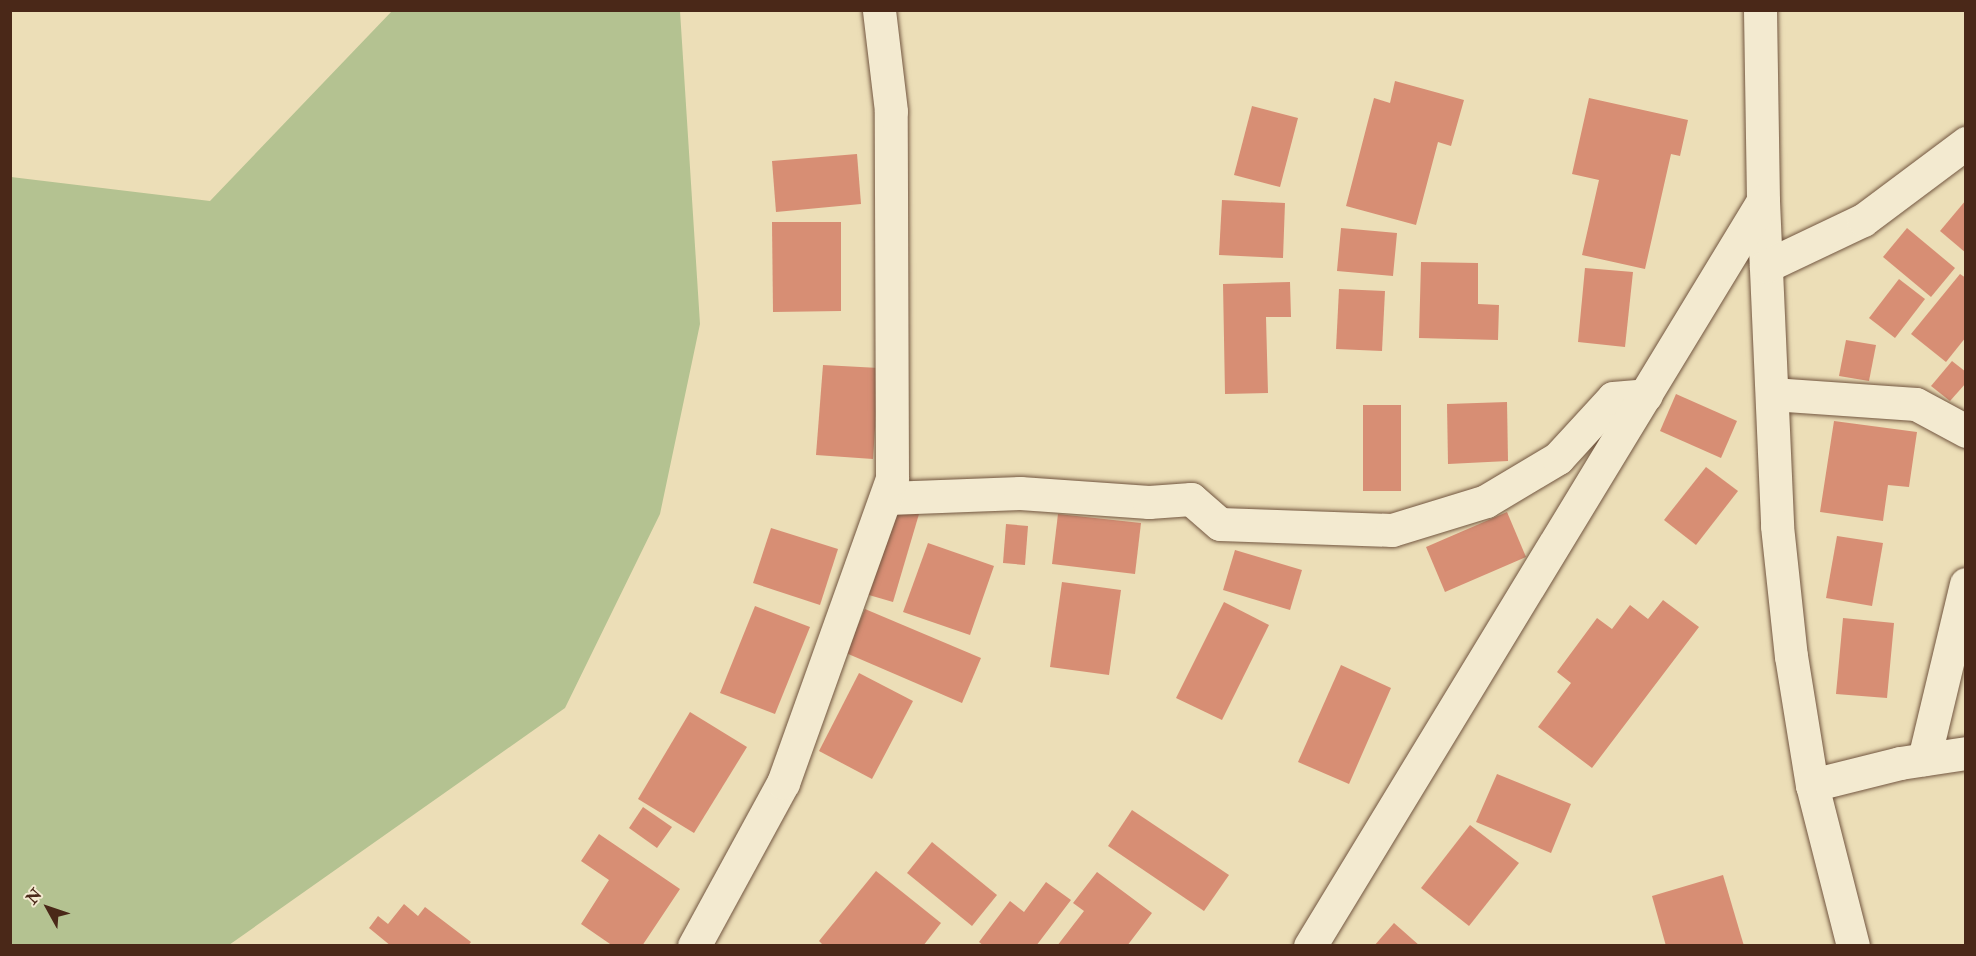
<!DOCTYPE html>
<html>
<head>
<meta charset="utf-8">
<style>
	body { margin:0 }
	#map { position:relative; width:1976px; height:956px; overflow:hidden; background:#ecdeb7; font-family:"IM FELL Double Pica",serif }
	div>[style] { position:absolute }
	.green>* { inset:0; background:#b4c291 }
	.building>* { inset:0; background:#d78e74 }
	.roads { filter:drop-shadow(0 0 2px #725640) drop-shadow(0 0 2px #725640) }
	.minor>* { height:33px; margin:-16.5px; padding:0 16.5px; transform-origin:16.5px; border-radius:16.5px; background:#f3ead0 }
	span { translate:-50% -50%; white-space:nowrap; text-align:center; line-height:1.15; -webkit-text-stroke:4.5px #f3ead0; paint-order:stroke }
	.frame { position:absolute; inset:0; border:12px solid #4a2818; pointer-events:none }
	.north { position:absolute; left:18px; top:878px; width:60px; height:60px; -webkit-text-stroke:4px #f3ead0; paint-order:stroke; rotate:310deg; font-size:16px; font-weight:700; line-height:24px; text-align:center; color:#4a2818 }
	.north::after { content:''; display:block; margin:auto; width:21px; height:27px; background:#4a2818; clip-path:polygon(50% 0,100% 100%,50% 72%,0 100%) }
</style>
</head>
<body>
<div id="map">
	<div class="green">
		<i style="clip-path:polygon(392px 11px,680px 11px,700px 324px,660px 514px,565px 708px,229px 945px,11px 945px,11px 177px,210px 201px)"></i>
	</div>
	<div class="building">
		<i style="clip-path:polygon(1395px 81px,1464px 100px,1451px 146px,1438px 142px,1416px 225px,1346px 206px,1374px 98px,1390px 103px)"></i>
		<i style="clip-path:polygon(1589px 98px,1688px 120px,1680px 156px,1671px 154px,1645px 269px,1582px 255px,1599px 180px,1572px 174px)"></i>
		<i style="clip-path:polygon(1252px 106px,1298px 118px,1280px 187px,1234px 175px)"></i>
		<i style="clip-path:polygon(857px 154px,861px 204px,776px 212px,772px 161px)"></i>
		<i style="clip-path:polygon(1222px 200px,1285px 203px,1283px 258px,1219px 255px)"></i>
		<i style="clip-path:polygon(1966px 200px,1966px 253px,1940px 231px)"></i>
		<i style="clip-path:polygon(772px 222px,841px 222px,841px 311px,773px 312px)"></i>
		<i style="clip-path:polygon(1341px 228px,1397px 233px,1393px 276px,1337px 271px)"></i>
		<i style="clip-path:polygon(1907px 228px,1955px 268px,1931px 297px,1883px 257px)"></i>
		<i style="clip-path:polygon(1421px 262px,1478px 263px,1478px 304px,1499px 305px,1498px 340px,1419px 338px)"></i>
		<i style="clip-path:polygon(1585px 268px,1633px 272px,1625px 347px,1578px 342px)"></i>
		<i style="clip-path:polygon(1960px 274px,1966px 278px,1966px 337px,1946px 362px,1911px 334px)"></i>
		<i style="clip-path:polygon(1899px 279px,1925px 299px,1895px 338px,1869px 318px)"></i>
		<i style="clip-path:polygon(1290px 282px,1291px 317px,1266px 317px,1268px 393px,1225px 394px,1223px 284px)"></i>
		<i style="clip-path:polygon(1339px 289px,1385px 291px,1382px 351px,1336px 349px)"></i>
		<i style="clip-path:polygon(1846px 340px,1876px 345px,1869px 381px,1839px 376px)"></i>
		<i style="clip-path:polygon(1952px 361px,1966px 372px,1966px 383px,1950px 401px,1931px 386px)"></i>
		<i style="clip-path:polygon(823px 365px,879px 368px,873px 459px,816px 455px)"></i>
		<i style="clip-path:polygon(1676px 394px,1737px 421px,1721px 458px,1660px 431px)"></i>
		<i style="clip-path:polygon(1507px 402px,1508px 461px,1448px 464px,1447px 404px)"></i>
		<i style="clip-path:polygon(1363px 405px,1401px 405px,1401px 491px,1363px 491px)"></i>
		<i style="clip-path:polygon(1834px 421px,1917px 432px,1909px 487px,1888px 485px,1883px 521px,1820px 512px)"></i>
		<i style="clip-path:polygon(1706px 467px,1738px 491px,1696px 545px,1664px 520px)"></i>
		<i style="clip-path:polygon(888px 506px,919px 514px,893px 602px,862px 593px)"></i>
		<i style="clip-path:polygon(1507px 512px,1526px 557px,1445px 592px,1426px 547px)"></i>
		<i style="clip-path:polygon(1058px 514px,1141px 523px,1135px 574px,1052px 564px)"></i>
		<i style="clip-path:polygon(1006px 524px,1028px 526px,1025px 565px,1003px 563px)"></i>
		<i style="clip-path:polygon(771px 528px,838px 549px,820px 605px,753px 583px)"></i>
		<i style="clip-path:polygon(1837px 536px,1883px 543px,1872px 606px,1826px 598px)"></i>
		<i style="clip-path:polygon(928px 543px,994px 566px,970px 635px,903px 612px)"></i>
		<i style="clip-path:polygon(1235px 550px,1302px 570px,1290px 610px,1223px 590px)"></i>
		<i style="clip-path:polygon(1062px 582px,1121px 590px,1109px 675px,1050px 667px)"></i>
		<i style="clip-path:polygon(1663px 600px,1699px 627px,1592px 768px,1538px 727px,1571px 683px,1557px 672px,1597px 618px,1612px 629px,1630px 605px,1648px 619px)"></i>
		<i style="clip-path:polygon(1224px 602px,1269px 625px,1222px 720px,1176px 698px)"></i>
		<i style="clip-path:polygon(755px 606px,810px 627px,775px 714px,720px 693px)"></i>
		<i style="clip-path:polygon(865px 609px,981px 658px,962px 703px,846px 653px)"></i>
		<i style="clip-path:polygon(1843px 618px,1894px 623px,1887px 698px,1836px 694px)"></i>
		<i style="clip-path:polygon(1341px 665px,1391px 688px,1349px 784px,1298px 762px)"></i>
		<i style="clip-path:polygon(859px 673px,913px 701px,872px 779px,819px 751px)"></i>
		<i style="clip-path:polygon(690px 712px,747px 747px,694px 833px,638px 799px)"></i>
		<i style="clip-path:polygon(1497px 774px,1571px 804px,1551px 853px,1476px 822px)"></i>
		<i style="clip-path:polygon(643px 807px,672px 827px,657px 848px,629px 828px)"></i>
		<i style="clip-path:polygon(1132px 810px,1229px 875px,1204px 911px,1108px 846px)"></i>
		<i style="clip-path:polygon(1470px 825px,1519px 863px,1469px 926px,1421px 888px)"></i>
		<i style="clip-path:polygon(599px 834px,680px 889px,642px 946px,613px 946px,581px 924px,609px 880px,581px 861px)"></i>
		<i style="clip-path:polygon(932px 842px,997px 895px,972px 926px,907px 873px)"></i>
		<i style="clip-path:polygon(876px 871px,941px 923px,923px 946px,824px 946px,819px 941px)"></i>
		<i style="clip-path:polygon(1097px 872px,1152px 913px,1127px 946px,1057px 946px,1084px 911px,1073px 903px)"></i>
		<i style="clip-path:polygon(1723px 875px,1744px 946px,1666px 946px,1652px 896px)"></i>
		<i style="clip-path:polygon(1046px 882px,1071px 900px,1036px 946px,984px 946px,979px 942px,1010px 901px,1024px 912px)"></i>
		<i style="clip-path:polygon(404px 904px,418px 916px,425px 907px,471px 942px,468px 946px,391px 946px,369px 928px,378px 916px,388px 924px)"></i>
		<i style="clip-path:polygon(1394px 923px,1420px 946px,1374px 946px)"></i>
	</div>
	<div class="roads">
		<div class="minor">
			<i style="left:1760px;top:10px;width:191px;rotate:89.1deg"></i>
			<i style="left:1763px;top:201px;width:325px;rotate:87.5deg"></i>
			<i style="left:1777px;top:526px;width:131px;rotate:83.9deg"></i>
			<i style="left:1791px;top:656px;width:131px;rotate:80.8deg"></i>
			<i style="left:1812px;top:785px;width:166px;rotate:75.7deg"></i>
			<i style="left:1766px;top:266px;width:107px;rotate:-25.4deg"></i>
			<i style="left:1863px;top:220px;width:129px;rotate:-36.8deg"></i>
			<i style="left:1772px;top:394px;width:144px;rotate:4deg"></i>
			<i style="left:1916px;top:404px;width:57px;rotate:28.4deg"></i>
			<i style="left:888px;top:498px;width:132px;rotate:-2.2deg"></i>
			<i style="left:1020px;top:493px;width:129px;rotate:4deg"></i>
			<i style="left:1149px;top:502px;width:42px;rotate:-4.1deg"></i>
			<i style="left:1191px;top:499px;width:38px;rotate:41deg"></i>
			<i style="left:1220px;top:524px;width:172px;rotate:2deg"></i>
			<i style="left:1392px;top:530px;width:98px;rotate:-17.1deg"></i>
			<i style="left:1486px;top:501px;width:84px;rotate:-30.8deg"></i>
			<i style="left:1558px;top:458px;width:81px;rotate:-47.5deg"></i>
			<i style="left:1613px;top:398px;width:33px;rotate:-5deg"></i>
			<i style="left:1924px;top:759px;width:180px;rotate:-76.5deg"></i>
			<i style="left:1812px;top:785px;width:91px;rotate:-14deg"></i>
			<i style="left:1900px;top:763px;width:67px;rotate:-8.6deg"></i>
			<i style="left:694px;top:946px;width:186px;rotate:-61.4deg"></i>
			<i style="left:783px;top:783px;width:323px;rotate:-70.3deg"></i>
			<i style="left:892px;top:479px;width:368px;rotate:-90.2deg"></i>
			<i style="left:891px;top:111px;width:102px;rotate:-96.8deg"></i>
			<i style="left:1310px;top:946px;width:872px;rotate:-58.7deg"></i>
		</div>
	</div>
	<div class="frame"></div>
	<div class="north">N</div>
</div>
</body>
</html>
